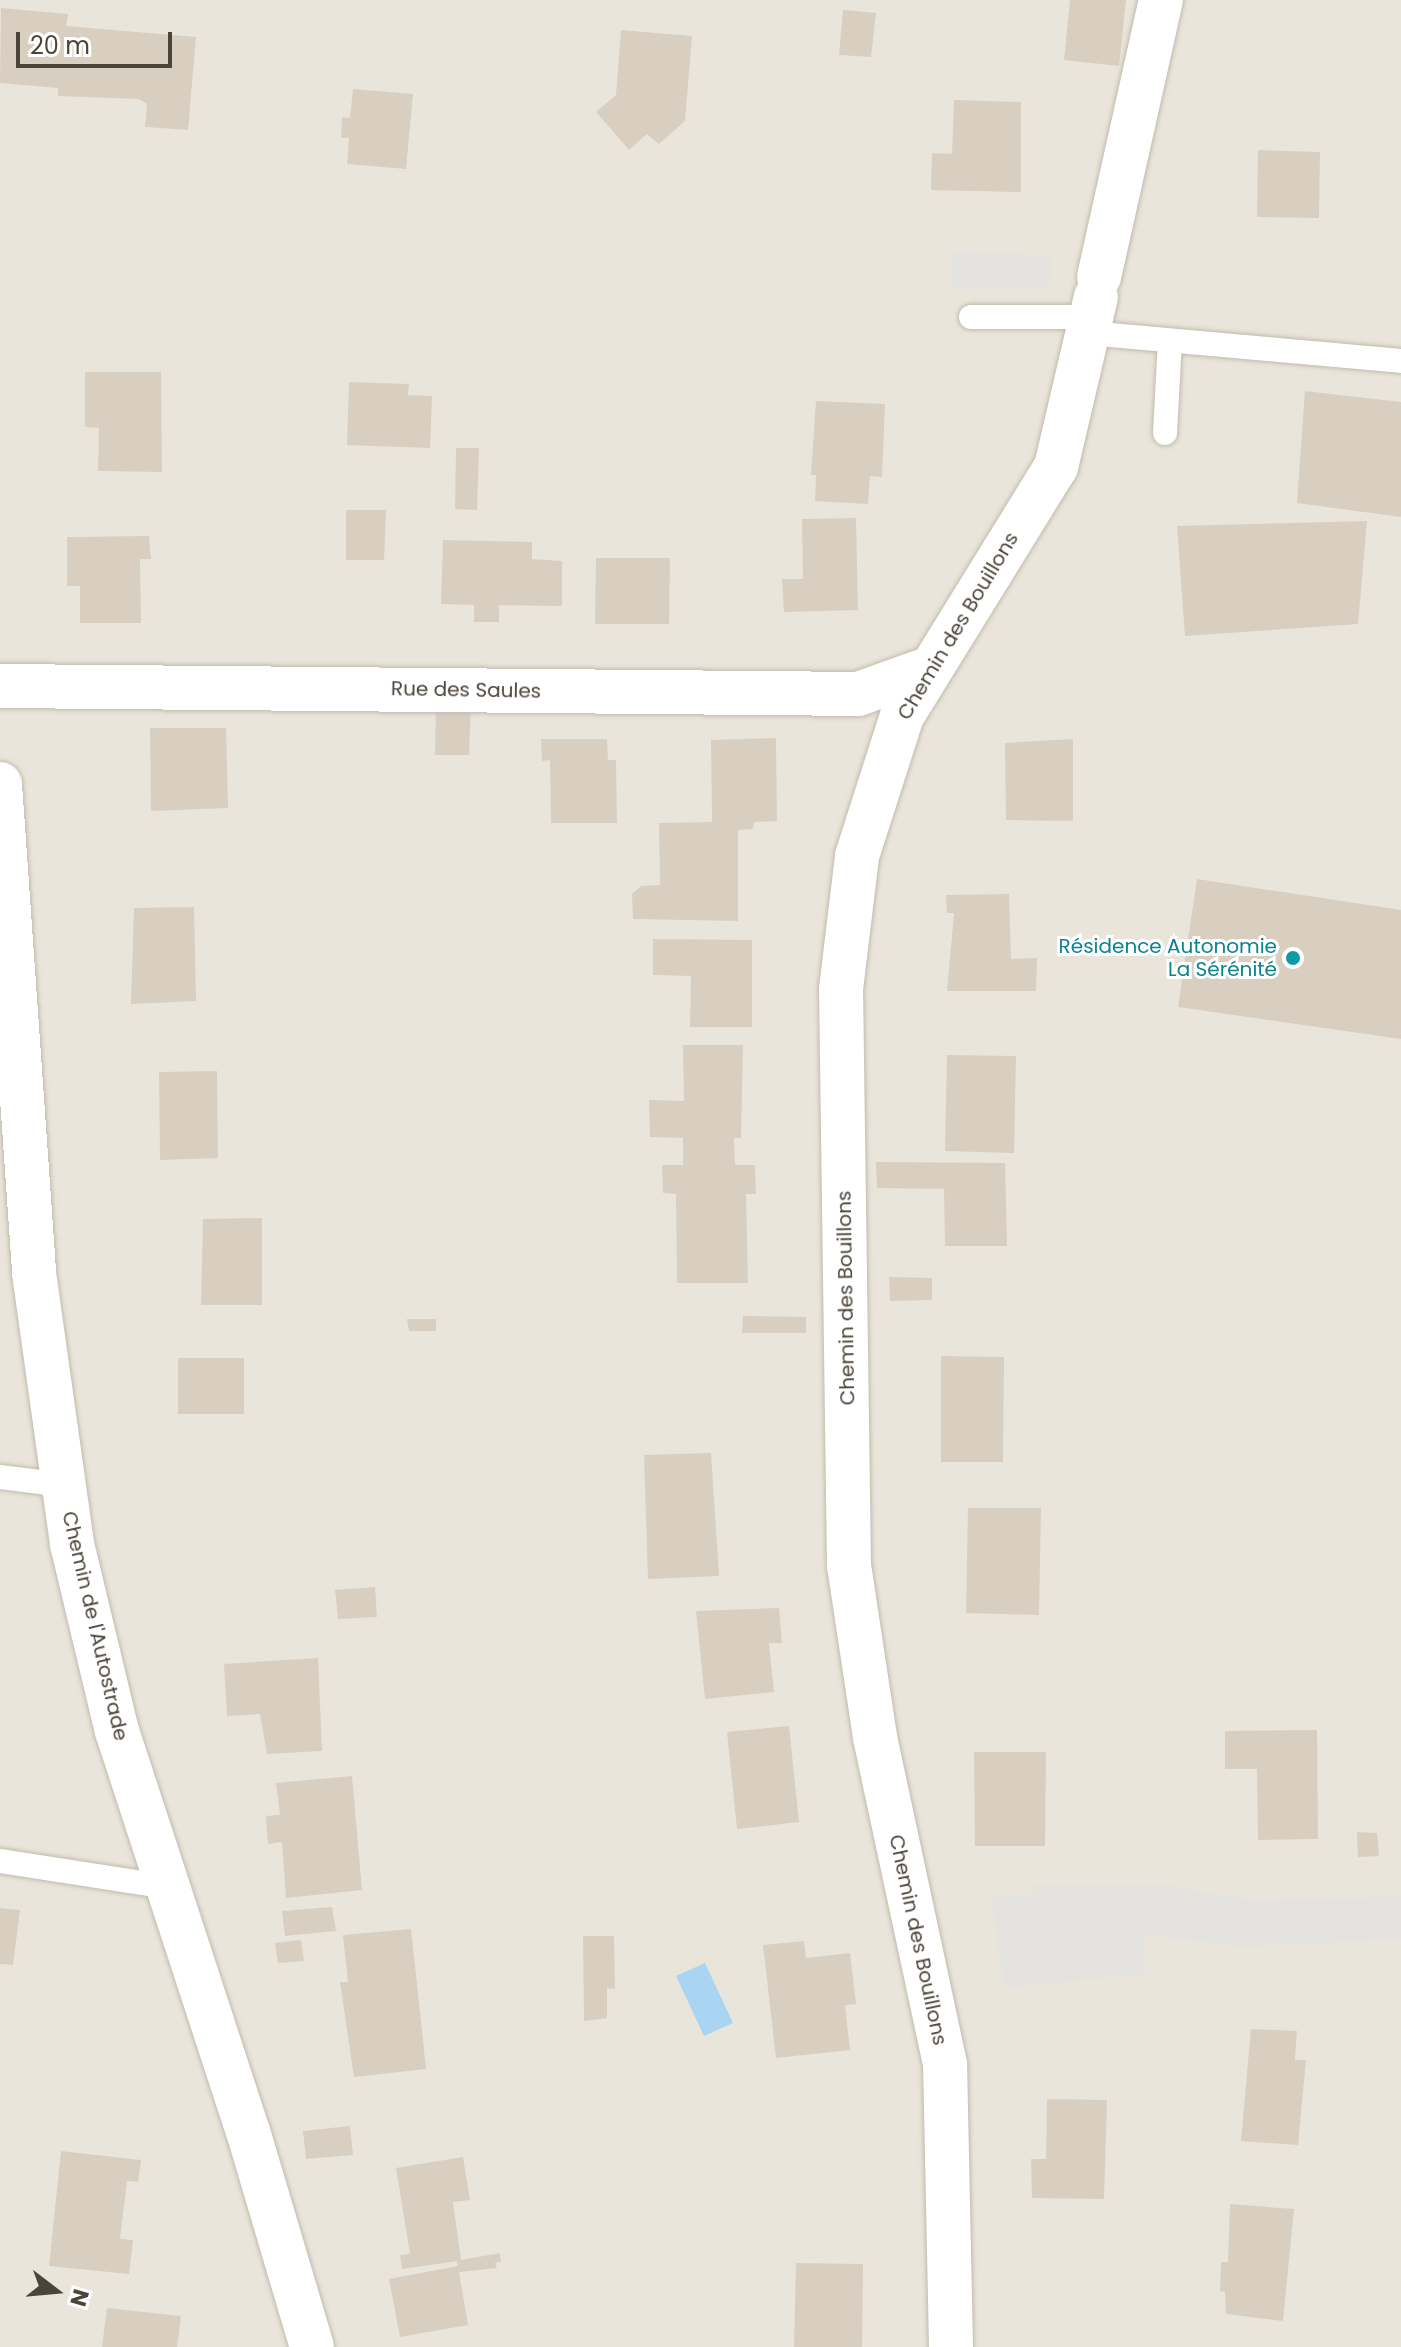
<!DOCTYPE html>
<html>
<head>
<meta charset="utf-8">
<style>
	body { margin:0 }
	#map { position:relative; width:1401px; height:2347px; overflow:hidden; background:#f6f3ec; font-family:Poppins,sans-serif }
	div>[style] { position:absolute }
	.residential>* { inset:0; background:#eae5da }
	.parking>* { inset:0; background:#e5e3e0 }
	.water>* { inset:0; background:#a9d4f2 }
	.building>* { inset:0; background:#d8cfc1 }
	.roads { filter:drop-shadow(0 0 2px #c2bbae) drop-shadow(0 0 2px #c2bbae) }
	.lane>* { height:24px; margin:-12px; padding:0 12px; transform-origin:12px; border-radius:12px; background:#fff }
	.street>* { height:44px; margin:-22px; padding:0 22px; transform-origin:22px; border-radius:22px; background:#fff }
	.dots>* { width:22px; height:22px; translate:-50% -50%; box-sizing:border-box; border:4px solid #fff; border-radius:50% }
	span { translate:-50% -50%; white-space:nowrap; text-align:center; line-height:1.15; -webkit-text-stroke:6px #fff; paint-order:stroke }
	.street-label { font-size:20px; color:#4b4439 }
	.culture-label { font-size:20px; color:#0d838f }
	.right { translate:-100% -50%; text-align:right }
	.north { position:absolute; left:16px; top:2251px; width:80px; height:80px; -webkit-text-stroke:6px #fff; paint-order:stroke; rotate:106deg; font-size:22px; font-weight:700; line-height:32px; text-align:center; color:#4b4439 }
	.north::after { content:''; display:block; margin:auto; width:28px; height:36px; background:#4b4439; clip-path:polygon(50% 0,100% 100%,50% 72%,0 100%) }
	.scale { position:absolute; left:16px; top:32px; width:156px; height:36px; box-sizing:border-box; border:4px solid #4b4439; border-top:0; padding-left:10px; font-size:24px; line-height:28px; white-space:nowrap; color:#4b4439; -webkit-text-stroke:6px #fff; paint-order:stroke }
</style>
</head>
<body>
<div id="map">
	<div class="residential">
		<i style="clip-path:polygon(0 0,1401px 0,1401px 2347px,0 2347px)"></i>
	</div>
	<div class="parking">
		<i style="clip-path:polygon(952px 252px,1051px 255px,1049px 289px,952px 289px)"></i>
		<i style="clip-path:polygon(1032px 1885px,1165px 1885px,1250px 1900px,1401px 1897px,1401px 1939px,1239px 1947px,1144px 1934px,1146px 1974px,1004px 1988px,991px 1898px,1032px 1894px)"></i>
	</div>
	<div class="water">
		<i style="clip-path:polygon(705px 1963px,733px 2023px,704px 2036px,676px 1976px)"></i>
	</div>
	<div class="building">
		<i style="clip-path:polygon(1070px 0,1126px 0,1119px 66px,1064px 60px)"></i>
		<i style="clip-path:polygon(1px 8px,68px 14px,66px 26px,196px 37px,188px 130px,145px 127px,147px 104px,139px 99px,58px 96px,58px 88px,0 83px)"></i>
		<i style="clip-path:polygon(843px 10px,876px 13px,871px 57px,839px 55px)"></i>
		<i style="clip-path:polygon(621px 30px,692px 36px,685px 121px,659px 144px,647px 134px,629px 150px,596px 112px,616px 95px)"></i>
		<i style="clip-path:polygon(353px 89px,413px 94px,406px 169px,347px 164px,349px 138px,341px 138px,342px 117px,350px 118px)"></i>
		<i style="clip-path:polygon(954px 100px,1021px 102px,1021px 192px,931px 190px,932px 153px,952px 154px)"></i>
		<i style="clip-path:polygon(1258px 150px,1320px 152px,1319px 218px,1257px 217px)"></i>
		<i style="clip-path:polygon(85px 372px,161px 372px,162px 472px,98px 471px,99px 428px,85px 427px)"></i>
		<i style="clip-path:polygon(349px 382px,409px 384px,408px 395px,432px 396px,430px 448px,347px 445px)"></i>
		<i style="clip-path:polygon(1305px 391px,1401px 402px,1401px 517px,1297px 503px)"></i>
		<i style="clip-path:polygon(816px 401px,885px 404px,882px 477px,870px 476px,868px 504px,815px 501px,816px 475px,811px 475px)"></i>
		<i style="clip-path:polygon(456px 448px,479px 448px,477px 510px,455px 509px)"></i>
		<i style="clip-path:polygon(346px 510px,386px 510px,384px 560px,346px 560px)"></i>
		<i style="clip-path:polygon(856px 518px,858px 610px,784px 612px,782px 579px,803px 579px,802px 519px)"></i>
		<i style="clip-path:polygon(1367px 521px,1358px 624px,1185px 636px,1177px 526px)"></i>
		<i style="clip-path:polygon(149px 536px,151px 559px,140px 559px,141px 623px,80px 623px,80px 586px,67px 586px,67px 537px)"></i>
		<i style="clip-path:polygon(443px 540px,532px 542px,532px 559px,562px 561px,562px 606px,499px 605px,499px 622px,474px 622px,474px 605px,441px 604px)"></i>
		<i style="clip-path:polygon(596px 558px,670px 558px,669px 624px,595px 624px)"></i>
		<i style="clip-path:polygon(436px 703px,471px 703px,469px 755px,435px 755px)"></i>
		<i style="clip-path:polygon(150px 728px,226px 728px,228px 808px,151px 811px)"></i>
		<i style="clip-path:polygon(776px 738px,777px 821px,754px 822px,753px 829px,738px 830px,738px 921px,633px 919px,632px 894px,641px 886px,660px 885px,659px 823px,712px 822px,711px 740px)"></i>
		<i style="clip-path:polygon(541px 739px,607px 739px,608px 760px,616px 760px,617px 823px,551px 823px,550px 760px,542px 761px)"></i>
		<i style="clip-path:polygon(1073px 739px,1073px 821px,1006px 820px,1005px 743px)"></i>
		<i style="clip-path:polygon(1197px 879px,1401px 910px,1401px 1039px,1178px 1007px)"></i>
		<i style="clip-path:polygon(1009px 894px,1011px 959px,1037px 958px,1036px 991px,947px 991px,954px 913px,947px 913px,946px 895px)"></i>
		<i style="clip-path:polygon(194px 907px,196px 1001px,131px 1004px,134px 908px)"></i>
		<i style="clip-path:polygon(653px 939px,752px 940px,752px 1027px,690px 1027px,691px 976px,653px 975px)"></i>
		<i style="clip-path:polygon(683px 1045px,743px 1045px,741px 1138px,734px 1138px,735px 1165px,755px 1165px,756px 1194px,746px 1194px,748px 1283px,677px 1283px,676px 1194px,663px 1193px,662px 1165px,683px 1165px,683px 1138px,650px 1137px,649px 1100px,684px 1101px)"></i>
		<i style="clip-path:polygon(947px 1055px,1016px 1056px,1014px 1153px,945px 1151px)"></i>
		<i style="clip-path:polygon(217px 1071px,218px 1158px,160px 1160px,159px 1072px)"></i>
		<i style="clip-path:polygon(876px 1162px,1005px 1163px,1007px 1246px,945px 1246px,944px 1189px,877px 1188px)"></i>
		<i style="clip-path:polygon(262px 1218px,262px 1305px,201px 1305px,203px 1219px)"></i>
		<i style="clip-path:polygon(889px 1277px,932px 1278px,932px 1300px,890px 1301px)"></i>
		<i style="clip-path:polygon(743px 1316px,806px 1317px,806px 1333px,742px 1333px)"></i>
		<i style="clip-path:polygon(407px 1319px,436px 1319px,436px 1331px,409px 1331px)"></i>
		<i style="clip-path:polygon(941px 1356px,1004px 1357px,1003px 1462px,941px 1462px)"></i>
		<i style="clip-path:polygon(178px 1358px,244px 1358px,244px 1414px,178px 1414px)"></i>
		<i style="clip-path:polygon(711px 1453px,719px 1576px,648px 1579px,644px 1455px)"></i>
		<i style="clip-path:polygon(968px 1508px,1041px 1508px,1039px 1615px,966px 1613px)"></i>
		<i style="clip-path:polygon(375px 1587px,377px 1617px,338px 1619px,335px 1590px)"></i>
		<i style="clip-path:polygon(779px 1608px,782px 1643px,769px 1643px,774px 1692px,705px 1699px,696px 1611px)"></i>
		<i style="clip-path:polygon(318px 1658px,322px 1751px,267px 1754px,260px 1714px,227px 1716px,224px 1664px)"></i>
		<i style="clip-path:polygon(789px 1726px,799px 1822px,737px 1829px,727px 1732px)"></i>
		<i style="clip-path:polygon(1317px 1730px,1318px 1839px,1258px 1840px,1257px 1769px,1225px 1769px,1225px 1731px)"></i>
		<i style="clip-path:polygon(974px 1752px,1046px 1752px,1045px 1846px,975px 1846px)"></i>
		<i style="clip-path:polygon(352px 1776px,362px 1890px,286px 1898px,282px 1842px,268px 1844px,266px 1816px,280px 1815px,276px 1783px)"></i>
		<i style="clip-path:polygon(1357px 1832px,1377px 1833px,1379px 1856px,1358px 1857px)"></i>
		<i style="clip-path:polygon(332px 1907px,336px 1931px,285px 1936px,282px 1911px)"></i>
		<i style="clip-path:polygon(0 1908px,20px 1910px,13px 1965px,0 1964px)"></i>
		<i style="clip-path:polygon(411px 1929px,426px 2069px,354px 2077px,340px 1982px,348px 1982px,343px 1935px)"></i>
		<i style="clip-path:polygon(583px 1936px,614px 1936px,615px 1989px,607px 1988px,607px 2018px,584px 2021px)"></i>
		<i style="clip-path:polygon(301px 1940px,304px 1961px,278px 1963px,275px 1943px)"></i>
		<i style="clip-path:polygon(804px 1941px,806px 1958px,850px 1953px,856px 2004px,845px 2005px,850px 2050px,776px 2058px,763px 1945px)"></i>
		<i style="clip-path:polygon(1251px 2029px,1297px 2031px,1295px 2060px,1306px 2060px,1298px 2145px,1241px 2141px)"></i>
		<i style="clip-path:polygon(1047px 2099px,1107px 2100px,1104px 2199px,1032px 2198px,1031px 2159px,1046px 2159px)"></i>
		<i style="clip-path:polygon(350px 2126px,353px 2155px,306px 2159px,303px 2131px)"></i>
		<i style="clip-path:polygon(61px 2151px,141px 2160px,138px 2182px,127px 2181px,120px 2239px,133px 2240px,129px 2274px,49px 2266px)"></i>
		<i style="clip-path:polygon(463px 2157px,470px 2200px,453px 2202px,461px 2260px,500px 2253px,501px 2262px,495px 2263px,497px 2268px,459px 2272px,468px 2325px,400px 2337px,389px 2279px,458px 2266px,457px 2261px,402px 2269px,400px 2255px,410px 2254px,396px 2168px)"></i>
		<i style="clip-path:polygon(1230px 2204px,1294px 2209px,1283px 2321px,1226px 2314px,1225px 2292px,1220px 2291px,1221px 2262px,1228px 2262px)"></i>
		<i style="clip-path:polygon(796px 2263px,863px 2264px,862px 2347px,794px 2347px)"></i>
		<i style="clip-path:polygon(107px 2308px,181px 2316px,177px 2347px,102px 2347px)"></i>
	</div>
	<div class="roads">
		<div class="lane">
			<i style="left:971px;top:317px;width:120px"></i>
			<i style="left:1088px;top:333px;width:314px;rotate:5.1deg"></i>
			<i style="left:1165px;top:433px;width:92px;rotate:-86.9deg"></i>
			<i style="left:0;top:1477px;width:64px;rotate:7.2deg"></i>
			<i style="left:0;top:1861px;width:170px;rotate:8.8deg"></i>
		</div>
		<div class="street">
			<i style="left:1099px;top:277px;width:284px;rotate:-77.4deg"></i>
			<i style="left:0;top:686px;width:858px;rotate:0.53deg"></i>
			<i style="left:858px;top:694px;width:74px;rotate:-19.7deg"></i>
			<i style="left:0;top:784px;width:497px;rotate:86deg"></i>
			<i style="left:35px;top:1280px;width:267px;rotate:82deg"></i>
			<i style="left:72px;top:1544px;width:192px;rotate:76.5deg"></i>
			<i style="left:117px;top:1731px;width:421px;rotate:71.9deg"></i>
			<i style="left:248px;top:2131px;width:225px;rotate:73.5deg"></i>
			<i style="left:951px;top:2347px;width:283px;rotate:-91.2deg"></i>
			<i style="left:945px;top:2064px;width:334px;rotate:-102.1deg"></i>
			<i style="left:875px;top:1737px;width:173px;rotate:-98.6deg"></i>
			<i style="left:849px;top:1566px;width:577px;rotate:-90.79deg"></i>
			<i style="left:841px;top:989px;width:134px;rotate:-83.1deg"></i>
			<i style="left:857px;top:856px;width:147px;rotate:-72.2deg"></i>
			<i style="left:902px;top:716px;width:293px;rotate:-58.3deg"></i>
			<i style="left:1056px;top:467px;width:175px;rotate:-76.8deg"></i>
		</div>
	</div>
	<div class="dots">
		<i style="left:1293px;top:958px;background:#0f9aa8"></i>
	</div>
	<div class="street-label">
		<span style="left:958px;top:626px;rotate:-59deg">Chemin des Bouillons</span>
		<span style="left:466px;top:690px;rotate:1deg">Rue des Saules</span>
		<span style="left:846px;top:1298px;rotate:-91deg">Chemin des Bouillons</span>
		<span style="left:95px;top:1626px;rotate:77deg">Chemin de l'Autostrade</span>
		<span style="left:918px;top:1940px;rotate:78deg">Chemin des Bouillons</span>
	</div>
	<div class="culture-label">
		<span class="right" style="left:1277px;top:958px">Résidence Autonomie<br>La Sérénité</span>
	</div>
	<div class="north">N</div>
	<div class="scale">20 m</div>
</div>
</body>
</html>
